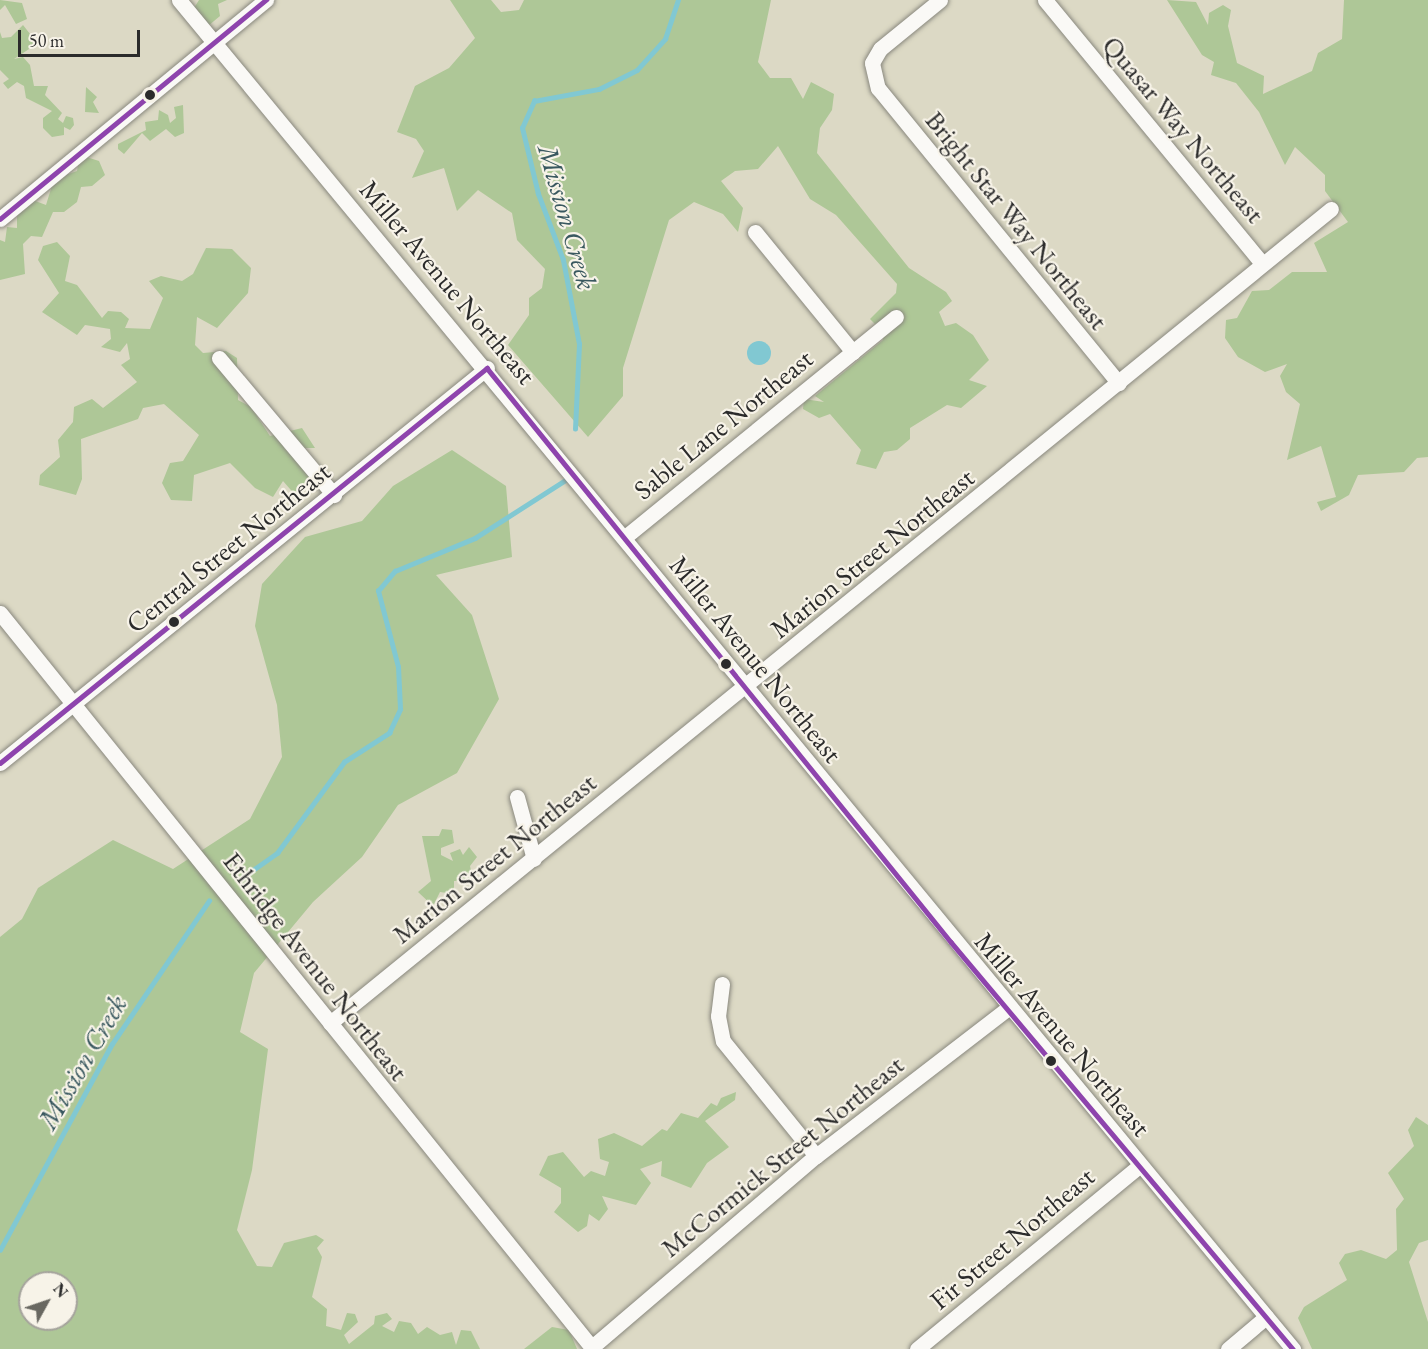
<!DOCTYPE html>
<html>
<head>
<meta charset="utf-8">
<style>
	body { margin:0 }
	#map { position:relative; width:1428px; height:1349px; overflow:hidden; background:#dcd9c5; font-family:"EB Garamond",serif }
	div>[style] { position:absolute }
	.forest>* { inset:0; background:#aec797 }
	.water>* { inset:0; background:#81c8d2 }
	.round { border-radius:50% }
	.stream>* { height:4.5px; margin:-2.25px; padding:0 2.25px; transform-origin:2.25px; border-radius:2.25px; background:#81c8d2 }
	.roads { filter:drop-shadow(0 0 2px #89887e) drop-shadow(0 0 2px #89887e) }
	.minor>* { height:15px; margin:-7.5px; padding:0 7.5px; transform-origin:7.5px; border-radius:7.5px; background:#faf9f6 }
	.bus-1>* { height:4.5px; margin:-2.25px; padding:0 2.25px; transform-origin:2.25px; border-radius:2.25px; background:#8e44ad }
	.dots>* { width:16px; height:16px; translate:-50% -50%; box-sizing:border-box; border:3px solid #f7f3e8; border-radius:50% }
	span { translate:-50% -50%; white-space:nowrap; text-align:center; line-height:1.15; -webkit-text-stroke:4.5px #f7f3e8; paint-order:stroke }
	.street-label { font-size:27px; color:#2b2b2b }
	.water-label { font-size:28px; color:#39585f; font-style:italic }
	.north { position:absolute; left:18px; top:1271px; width:60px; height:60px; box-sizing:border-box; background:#f7f3e8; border:2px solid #a5a39c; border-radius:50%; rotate:50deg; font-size:16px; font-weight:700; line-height:24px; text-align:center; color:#2b2b2b }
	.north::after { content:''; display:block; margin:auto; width:21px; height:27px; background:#696861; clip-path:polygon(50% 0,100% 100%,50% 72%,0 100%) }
	.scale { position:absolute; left:18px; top:30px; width:122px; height:27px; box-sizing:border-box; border:3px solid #2b2b2b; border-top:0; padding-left:8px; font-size:18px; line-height:21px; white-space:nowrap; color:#2b2b2b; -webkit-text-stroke:4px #f7f3e8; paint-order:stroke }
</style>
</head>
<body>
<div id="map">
	<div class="forest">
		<i style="clip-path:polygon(0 0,22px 3px,27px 19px,16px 24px,5px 5px,0 10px)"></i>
		<i style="clip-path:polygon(199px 0,227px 0,218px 4px,220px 16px,208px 26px,194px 8px)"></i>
		<i style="clip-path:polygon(450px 0,491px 0,501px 12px,519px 10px,524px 0,771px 0,758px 62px,770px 78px,791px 78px,803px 99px,811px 82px,834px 94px,832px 110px,820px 128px,817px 153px,909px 268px,946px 292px,952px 301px,939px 312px,945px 326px,956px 323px,973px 335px,989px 360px,969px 380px,987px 386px,961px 408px,947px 405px,910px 428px,910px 439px,897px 450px,884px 452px,876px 469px,856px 464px,861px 450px,830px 414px,819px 418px,803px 409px,804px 399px,824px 402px,815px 396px,883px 340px,882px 331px,905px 317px,895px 312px,875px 324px,870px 319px,896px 293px,897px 284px,836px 215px,810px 199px,778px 146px,758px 169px,735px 171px,721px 181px,743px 208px,738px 232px,723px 214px,694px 202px,669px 220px,623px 368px,623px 396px,588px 437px,508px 345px,529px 315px,529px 298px,542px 288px,545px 269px,517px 240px,512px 213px,478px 190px,457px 211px,444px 168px,412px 178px,424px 151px,416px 139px,397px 132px,415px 86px,449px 68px,475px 38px)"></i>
		<i style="clip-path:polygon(1167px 0,1196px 2px,1208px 25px,1209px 13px,1223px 5px,1231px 10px,1228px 26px,1237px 63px,1264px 76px,1263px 94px,1312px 71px,1318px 53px,1342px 39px,1344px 0,1428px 0,1428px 457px,1417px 458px,1404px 472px,1358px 475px,1349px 495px,1321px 511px,1317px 502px,1336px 497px,1321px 446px,1287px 460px,1300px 404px,1286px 392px,1280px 376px,1287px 364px,1265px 372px,1238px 357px,1225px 338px,1226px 320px,1237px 318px,1252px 291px,1269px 290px,1292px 272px,1327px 272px,1314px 243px,1348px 222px,1325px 191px,1325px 175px,1295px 147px,1285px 165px,1259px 112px,1236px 83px,1211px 75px,1214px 62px,1202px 55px)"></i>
		<i style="clip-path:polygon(23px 25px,34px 39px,32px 47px,14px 59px,23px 57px,30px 65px,34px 86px,48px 86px,45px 95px,62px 113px,58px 119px,63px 123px,66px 116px,73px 118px,74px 125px,70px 130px,64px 127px,64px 135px,52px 137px,43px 128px,43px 118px,52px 111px,26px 98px,24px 86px,17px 82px,8px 89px,3px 83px,9px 79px,0 70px,0 32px,2px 38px,11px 37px)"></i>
		<i style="clip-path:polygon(86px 87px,97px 97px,93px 102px,99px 113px,85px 112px)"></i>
		<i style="clip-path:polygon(183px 105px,184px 133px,175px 137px,166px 129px,150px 141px,142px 133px,124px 154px,118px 149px,118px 144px,146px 130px,145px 122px,158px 120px,159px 110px,168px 115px,170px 123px,176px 118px,174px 107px)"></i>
		<i style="clip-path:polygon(80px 155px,99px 161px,105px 175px,92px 186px,81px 187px,77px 202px,64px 212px,53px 212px,42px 237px,31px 236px,23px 244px,25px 274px,0 280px,0 240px,5px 242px,7px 227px,17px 228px,17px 212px,30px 199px,46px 205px,54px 179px,77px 171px)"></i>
		<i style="clip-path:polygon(57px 242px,70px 256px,65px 281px,77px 285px,102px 318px,108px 311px,121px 312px,129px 319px,125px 328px,150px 329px,163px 298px,149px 281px,161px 276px,182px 281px,193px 274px,206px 248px,232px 249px,251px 268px,248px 293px,217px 328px,197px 317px,195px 345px,203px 353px,226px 351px,237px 358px,238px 400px,251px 407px,270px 436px,302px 428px,315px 448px,284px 448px,315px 478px,297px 497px,283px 481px,273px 497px,255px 488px,230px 463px,194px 475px,192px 501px,171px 500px,162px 483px,170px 463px,183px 461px,199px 435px,164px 404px,143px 408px,138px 419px,81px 439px,82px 479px,76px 495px,39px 485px,40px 475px,60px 457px,58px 440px,73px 422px,74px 407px,92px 399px,103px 408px,137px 382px,121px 365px,130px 359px,127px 343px,120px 352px,101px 347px,111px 339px,110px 329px,85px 325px,77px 335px,42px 312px,59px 293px,38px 260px,43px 246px)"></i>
		<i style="clip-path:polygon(evenodd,452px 450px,506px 486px,512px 557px,436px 575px,472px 615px,499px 699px,457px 773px,398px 805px,362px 857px,313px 902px,254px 973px,240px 1032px,268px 1049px,252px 1170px,237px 1230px,257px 1266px,272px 1267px,284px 1243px,316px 1235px,324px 1240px,317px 1248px,322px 1257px,312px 1297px,327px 1309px,326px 1326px,341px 1330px,347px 1313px,355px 1314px,358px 1322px,344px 1335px,349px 1344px,374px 1324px,375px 1316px,387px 1313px,392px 1319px,382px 1326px,394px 1332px,399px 1321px,411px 1323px,418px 1334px,427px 1327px,440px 1335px,452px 1332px,456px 1345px,461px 1330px,471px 1331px,480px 1349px,0 1349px,0 937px,22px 919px,38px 888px,113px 840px,173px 869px,250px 819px,282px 757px,277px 705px,255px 626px,262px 584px,305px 537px,362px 521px,393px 486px,452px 450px,30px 1283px,66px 1283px,66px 1319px,30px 1319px,30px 1283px)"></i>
		<i style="clip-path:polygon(442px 829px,452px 830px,454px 843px,441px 848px,441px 855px,453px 861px,450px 853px,460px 849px,463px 855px,469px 847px,477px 857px,470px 866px,473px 880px,454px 881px,454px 894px,440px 892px,433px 906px,418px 892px,431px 881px,422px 836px,439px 836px)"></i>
		<i style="clip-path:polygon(736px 1092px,735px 1100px,705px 1121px,729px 1147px,707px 1163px,691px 1188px,661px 1176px,662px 1161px,640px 1169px,651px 1183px,636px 1205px,602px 1196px,608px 1209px,599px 1221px,589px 1214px,587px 1226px,578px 1232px,554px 1212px,561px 1203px,561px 1188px,539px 1175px,548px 1156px,563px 1152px,584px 1177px,591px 1171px,605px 1176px,609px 1162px,600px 1159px,598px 1139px,614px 1133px,642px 1146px,662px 1129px,667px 1131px,681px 1113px,698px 1118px,711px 1103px,717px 1106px,721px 1098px)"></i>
		<i style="clip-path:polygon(1416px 1117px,1428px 1125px,1428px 1240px,1419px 1243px,1409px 1262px,1428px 1322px,1428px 1349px,1312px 1349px,1298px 1318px,1304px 1307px,1347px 1280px,1339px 1263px,1345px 1254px,1361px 1250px,1386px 1259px,1397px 1250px,1396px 1209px,1404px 1199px,1388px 1173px,1414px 1146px,1408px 1130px)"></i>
		<i style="clip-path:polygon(552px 1327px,569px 1330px,577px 1349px,524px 1349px)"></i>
	</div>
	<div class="water">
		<i class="round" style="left:747px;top:341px;width:24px;height:24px"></i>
	</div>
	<div class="stream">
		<i style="left:575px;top:429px;width:85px;rotate:-87.3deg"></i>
		<i style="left:579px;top:344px;width:86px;rotate:-100.8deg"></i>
		<i style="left:563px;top:260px;width:71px;rotate:-110.7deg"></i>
		<i style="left:538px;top:194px;width:68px;rotate:-103.6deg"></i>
		<i style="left:522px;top:128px;width:30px;rotate:-66deg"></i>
		<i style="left:534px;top:101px;width:66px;rotate:-10.5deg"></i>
		<i style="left:599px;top:89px;width:42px;rotate:-26.6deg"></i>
		<i style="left:637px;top:70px;width:42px;rotate:-47.9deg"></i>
		<i style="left:665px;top:39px;width:41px;rotate:-71.6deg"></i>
		<i style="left:243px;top:877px;width:42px;rotate:-35.2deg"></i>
		<i style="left:277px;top:853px;width:113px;rotate:-53.6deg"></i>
		<i style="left:344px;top:762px;width:54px;rotate:-32.8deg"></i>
		<i style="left:389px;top:733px;width:26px;rotate:-65deg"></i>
		<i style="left:400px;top:709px;width:42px;rotate:-92.7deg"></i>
		<i style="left:398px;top:667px;width:79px;rotate:-104.7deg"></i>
		<i style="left:378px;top:591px;width:26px;rotate:-50deg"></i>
		<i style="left:395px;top:571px;width:87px;rotate:-22.4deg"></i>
		<i style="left:475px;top:538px;width:109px;rotate:-32.7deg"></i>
		<i style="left:0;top:1250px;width:234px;rotate:-61.5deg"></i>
		<i style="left:112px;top:1044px;width:173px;rotate:-55.9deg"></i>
	</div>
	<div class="roads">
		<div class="minor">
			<i style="left:179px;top:0;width:1750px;rotate:50.45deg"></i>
			<i style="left:940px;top:0;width:77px;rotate:140.8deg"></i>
			<i style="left:880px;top:49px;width:16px;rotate:120deg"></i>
			<i style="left:872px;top:63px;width:26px;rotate:77deg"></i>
			<i style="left:878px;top:88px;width:381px;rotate:50.8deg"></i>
			<i style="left:1045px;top:0;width:341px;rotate:50.5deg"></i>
			<i style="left:0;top:219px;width:345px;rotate:-39.5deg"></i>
			<i style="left:755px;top:232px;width:155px;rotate:50.8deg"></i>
			<i style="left:219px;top:358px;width:179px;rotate:50deg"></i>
			<i style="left:625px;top:537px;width:349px;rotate:-39.1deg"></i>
			<i style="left:0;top:613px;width:945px;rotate:51.14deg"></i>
			<i style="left:0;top:763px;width:627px;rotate:-39.05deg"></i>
			<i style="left:517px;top:797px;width:64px;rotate:74.7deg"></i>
			<i style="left:722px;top:984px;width:32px;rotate:97deg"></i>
			<i style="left:718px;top:1016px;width:25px;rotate:79deg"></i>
			<i style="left:723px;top:1041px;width:148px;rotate:51deg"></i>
			<i style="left:330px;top:1023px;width:1290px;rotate:-39.12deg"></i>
			<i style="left:592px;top:1347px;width:294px;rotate:-40.5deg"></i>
			<i style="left:816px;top:1156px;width:242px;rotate:-37.6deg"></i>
			<i style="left:917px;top:1349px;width:289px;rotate:-39.5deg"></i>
			<i style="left:1228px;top:1349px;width:50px;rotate:-40.1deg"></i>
		</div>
	</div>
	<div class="bus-1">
		<i style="left:0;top:219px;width:345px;rotate:-39.5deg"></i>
		<i style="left:0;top:763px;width:627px;rotate:-39.05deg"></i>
		<i style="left:487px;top:368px;width:738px;rotate:51.05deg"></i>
		<i style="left:951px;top:942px;width:532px;rotate:49.96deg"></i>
	</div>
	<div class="dots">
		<i style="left:150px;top:95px;background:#2b2b2b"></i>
		<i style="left:174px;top:622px;background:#2b2b2b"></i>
		<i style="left:726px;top:664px;background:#2b2b2b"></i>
		<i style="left:1051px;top:1061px;background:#2b2b2b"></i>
	</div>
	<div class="street-label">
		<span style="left:1184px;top:129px;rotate:50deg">Quasar Way Northeast</span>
		<span style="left:1017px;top:220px;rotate:51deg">Bright Star Way Northeast</span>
		<span style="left:448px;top:282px;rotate:50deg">Miller Avenue Northeast</span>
		<span style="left:723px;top:424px;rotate:-39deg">Sable Lane Northeast</span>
		<span style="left:228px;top:547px;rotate:-39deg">Central Street Northeast</span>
		<span style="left:872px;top:553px;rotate:-39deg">Marion Street Northeast</span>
		<span style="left:756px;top:659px;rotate:51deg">Miller Avenue Northeast</span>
		<span style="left:494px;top:858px;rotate:-39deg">Marion Street Northeast</span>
		<span style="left:316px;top:966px;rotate:52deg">Ethridge Avenue Northeast</span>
		<span style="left:1063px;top:1034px;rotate:50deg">Miller Avenue Northeast</span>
		<span style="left:782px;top:1156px;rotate:-39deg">McCormick Street Northeast</span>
		<span style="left:1012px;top:1238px;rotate:-40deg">Fir Street Northeast</span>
	</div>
	<div class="water-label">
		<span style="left:568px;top:217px;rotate:74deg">Mission Creek</span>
		<span style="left:82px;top:1062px;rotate:-60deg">Mission Creek</span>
	</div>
	<div class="north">N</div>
	<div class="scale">50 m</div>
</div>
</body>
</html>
